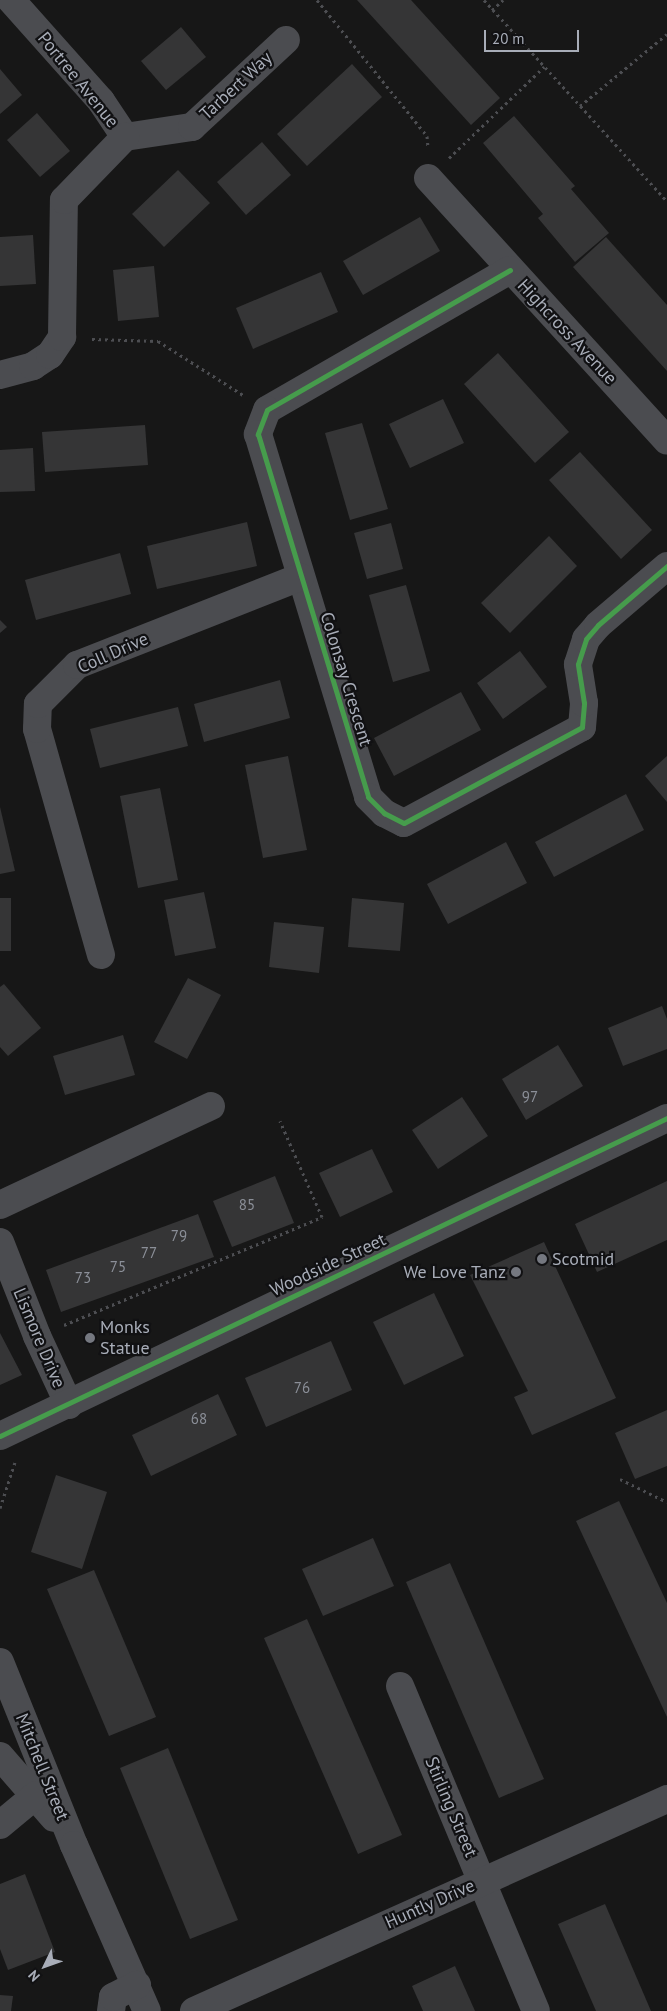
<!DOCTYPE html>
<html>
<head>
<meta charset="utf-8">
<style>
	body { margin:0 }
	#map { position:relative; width:667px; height:2011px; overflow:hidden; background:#171717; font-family:"PT Sans",sans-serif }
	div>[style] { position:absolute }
	.building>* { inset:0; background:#353536 }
	.path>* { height:3px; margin-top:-1.5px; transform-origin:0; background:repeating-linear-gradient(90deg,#4d4e52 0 2.5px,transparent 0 6.5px) }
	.minor>* { height:28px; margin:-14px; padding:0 14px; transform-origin:14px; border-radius:14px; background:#4b4c50 }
	.cycleway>* { height:5px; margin:-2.5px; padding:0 2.5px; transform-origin:2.5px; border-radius:2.5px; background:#469c4c }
	.dots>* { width:14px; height:14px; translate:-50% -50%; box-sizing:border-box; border:2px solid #111113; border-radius:50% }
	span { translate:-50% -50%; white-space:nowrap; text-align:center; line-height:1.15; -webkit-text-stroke:4.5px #111113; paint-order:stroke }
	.number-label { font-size:15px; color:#8b8f98 }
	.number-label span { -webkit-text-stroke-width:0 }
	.street-label { font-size:18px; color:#a8adb8 }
	.poi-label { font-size:18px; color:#a8adb8 }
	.left { translate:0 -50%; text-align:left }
	.right { translate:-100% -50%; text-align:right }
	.north { position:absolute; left:20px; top:1941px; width:50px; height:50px; -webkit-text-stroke:4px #111113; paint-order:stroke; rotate:228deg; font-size:14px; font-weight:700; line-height:20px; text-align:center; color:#a8adb8 }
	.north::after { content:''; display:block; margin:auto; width:18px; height:22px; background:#a8adb8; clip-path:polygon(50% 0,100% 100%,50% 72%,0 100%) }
	.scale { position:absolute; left:484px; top:30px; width:95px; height:22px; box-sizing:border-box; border:2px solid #a8adb8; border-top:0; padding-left:6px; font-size:15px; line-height:18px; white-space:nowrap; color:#a8adb8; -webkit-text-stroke:4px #111113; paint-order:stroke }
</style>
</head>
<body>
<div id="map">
	<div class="building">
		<i style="clip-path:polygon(357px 0,411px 0,500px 98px,471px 125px)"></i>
		<i style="clip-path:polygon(181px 27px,206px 57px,166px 90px,141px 61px)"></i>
		<i style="clip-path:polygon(352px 64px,382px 97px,307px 166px,277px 134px)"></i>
		<i style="clip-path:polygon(0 69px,22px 95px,0 114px)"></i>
		<i style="clip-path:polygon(37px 113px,70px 151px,40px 177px,7px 140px)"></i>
		<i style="clip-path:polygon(514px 116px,575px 186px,571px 189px,609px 233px,575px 262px,538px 218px,543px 214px,483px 143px)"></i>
		<i style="clip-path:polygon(262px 142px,291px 175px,246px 215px,217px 182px)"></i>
		<i style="clip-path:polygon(178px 170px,210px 203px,164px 247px,132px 214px)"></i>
		<i style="clip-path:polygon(420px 217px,440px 251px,363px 295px,343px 261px)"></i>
		<i style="clip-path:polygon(33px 235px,36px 284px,0 286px,0 237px)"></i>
		<i style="clip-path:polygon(606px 237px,667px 305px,667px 371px,573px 267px)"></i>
		<i style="clip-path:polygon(154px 266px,159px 317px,118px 321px,113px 270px)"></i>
		<i style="clip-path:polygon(321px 272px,338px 312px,253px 349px,236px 308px)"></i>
		<i style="clip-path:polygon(498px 353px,569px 432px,535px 463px,464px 384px)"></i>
		<i style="clip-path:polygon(443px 399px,464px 443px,410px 468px,389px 424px)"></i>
		<i style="clip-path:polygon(362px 423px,388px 509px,350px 520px,325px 433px)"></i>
		<i style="clip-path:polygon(145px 425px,148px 465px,45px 472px,42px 432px)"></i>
		<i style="clip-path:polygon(33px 448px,35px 491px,0 492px,0 450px)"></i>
		<i style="clip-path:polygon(580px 452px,652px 530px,621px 559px,549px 480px)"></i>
		<i style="clip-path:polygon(247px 522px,257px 566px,157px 589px,147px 546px)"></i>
		<i style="clip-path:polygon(391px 523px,403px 569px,367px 579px,354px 533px)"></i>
		<i style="clip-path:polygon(549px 536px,577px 566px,510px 633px,481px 603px)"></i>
		<i style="clip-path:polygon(120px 553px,131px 594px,36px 620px,25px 580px)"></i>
		<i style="clip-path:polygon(406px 585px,430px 671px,393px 682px,369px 595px)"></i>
		<i style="clip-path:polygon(0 620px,7px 627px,0 633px)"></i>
		<i style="clip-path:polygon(520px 651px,547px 687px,503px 719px,477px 683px)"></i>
		<i style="clip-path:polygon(280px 680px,290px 718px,204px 742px,194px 704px)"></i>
		<i style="clip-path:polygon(461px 692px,481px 730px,394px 776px,374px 738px)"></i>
		<i style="clip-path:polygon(178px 707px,188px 746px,100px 768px,90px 729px)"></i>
		<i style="clip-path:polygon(288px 756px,307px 850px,263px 858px,245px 765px)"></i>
		<i style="clip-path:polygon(667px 756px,667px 802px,645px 776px)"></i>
		<i style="clip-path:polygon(160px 788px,178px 880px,138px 888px,120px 796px)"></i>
		<i style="clip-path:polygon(626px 794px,644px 830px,554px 877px,535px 842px)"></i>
		<i style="clip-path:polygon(0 807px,15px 871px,0 874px)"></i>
		<i style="clip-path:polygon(506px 842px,527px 883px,448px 924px,427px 884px)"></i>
		<i style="clip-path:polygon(204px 892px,216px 948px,175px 956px,164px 900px)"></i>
		<i style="clip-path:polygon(0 898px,11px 898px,11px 951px,0 951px)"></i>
		<i style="clip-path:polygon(352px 898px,404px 903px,400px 951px,348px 947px)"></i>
		<i style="clip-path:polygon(274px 922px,324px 927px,319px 973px,269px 967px)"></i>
		<i style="clip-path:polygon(188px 978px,221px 995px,187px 1059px,154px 1042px)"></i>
		<i style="clip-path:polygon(4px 984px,41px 1028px,8px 1056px,0 1047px,0 987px)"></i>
		<i style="clip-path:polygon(662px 1006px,667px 1019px,667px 1049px,623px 1066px,608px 1028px)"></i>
		<i style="clip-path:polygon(123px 1035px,135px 1075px,65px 1095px,53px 1056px)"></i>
		<i style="clip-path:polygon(558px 1045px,583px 1086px,526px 1120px,502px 1079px)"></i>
		<i style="clip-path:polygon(462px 1097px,488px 1136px,438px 1169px,412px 1130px)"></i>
		<i style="clip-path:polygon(372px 1149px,393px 1192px,340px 1217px,319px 1173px)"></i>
		<i style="clip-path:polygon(275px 1176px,294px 1223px,232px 1247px,213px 1201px)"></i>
		<i style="clip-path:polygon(667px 1181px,667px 1240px,597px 1272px,575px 1224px)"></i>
		<i style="clip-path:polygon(198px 1214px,214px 1257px,61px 1312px,46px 1270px)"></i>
		<i style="clip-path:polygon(544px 1242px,616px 1398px,532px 1435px,514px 1397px,528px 1391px,470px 1275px)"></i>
		<i style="clip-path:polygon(434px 1293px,464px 1356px,404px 1385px,373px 1322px)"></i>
		<i style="clip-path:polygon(0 1333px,22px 1375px,0 1385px)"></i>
		<i style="clip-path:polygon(331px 1341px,352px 1390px,266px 1427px,245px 1378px)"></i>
		<i style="clip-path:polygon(218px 1394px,237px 1435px,151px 1476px,132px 1435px)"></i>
		<i style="clip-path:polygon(667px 1410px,667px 1466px,635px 1479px,615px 1433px)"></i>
		<i style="clip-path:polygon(56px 1475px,107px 1492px,82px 1569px,31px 1552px)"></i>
		<i style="clip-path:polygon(619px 1501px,667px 1603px,667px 1717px,576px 1521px)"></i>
		<i style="clip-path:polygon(373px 1538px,394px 1586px,323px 1616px,302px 1569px)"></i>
		<i style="clip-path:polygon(450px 1563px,544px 1779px,499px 1798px,406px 1582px)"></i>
		<i style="clip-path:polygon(94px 1570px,156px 1717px,109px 1736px,47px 1589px)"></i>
		<i style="clip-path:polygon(307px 1619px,402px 1835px,358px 1854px,264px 1638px)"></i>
		<i style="clip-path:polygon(168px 1748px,238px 1920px,190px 1939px,120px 1768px)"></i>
		<i style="clip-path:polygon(25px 1874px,55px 1952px,8px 1970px,0 1949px,0 1884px)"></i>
		<i style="clip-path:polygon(605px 1904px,651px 2011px,596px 2011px,558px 1924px)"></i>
		<i style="clip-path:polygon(455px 1966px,475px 2011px,423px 2011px,412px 1986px)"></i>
		<i style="clip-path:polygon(0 1995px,13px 1996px,11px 2011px,0 2011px)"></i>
	</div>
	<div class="path">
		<i style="left:317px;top:0;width:175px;rotate:51deg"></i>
		<i style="left:427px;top:136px;width:12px;rotate:85deg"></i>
		<i style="left:484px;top:0;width:272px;rotate:47.7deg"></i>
		<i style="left:492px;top:10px;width:15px;rotate:-42deg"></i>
		<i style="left:580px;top:106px;width:113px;rotate:-39.6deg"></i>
		<i style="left:449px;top:158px;width:132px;rotate:-43.8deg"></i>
		<i style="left:92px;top:339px;width:66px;rotate:1.7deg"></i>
		<i style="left:158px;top:341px;width:101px;rotate:32.4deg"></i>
		<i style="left:64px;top:1325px;width:280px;rotate:-22.7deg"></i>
		<i style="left:322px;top:1217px;width:105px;rotate:-113.6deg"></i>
		<i style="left:620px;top:1479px;width:52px;rotate:26.1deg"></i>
		<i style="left:0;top:1508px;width:48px;rotate:-71.9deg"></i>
	</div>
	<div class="minor">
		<i style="left:11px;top:0;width:135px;rotate:48.3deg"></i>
		<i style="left:101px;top:101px;width:43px;rotate:56.3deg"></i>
		<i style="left:125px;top:137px;width:68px;rotate:-8.5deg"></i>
		<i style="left:192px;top:127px;width:128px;rotate:-42.8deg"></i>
		<i style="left:428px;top:178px;width:355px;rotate:47.7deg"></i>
		<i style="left:510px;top:270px;width:280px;rotate:150.1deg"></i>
		<i style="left:267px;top:410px;width:26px;rotate:111deg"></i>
		<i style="left:258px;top:434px;width:379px;rotate:73.1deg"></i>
		<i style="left:368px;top:797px;width:23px;rotate:45deg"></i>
		<i style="left:384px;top:813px;width:22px;rotate:27deg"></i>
		<i style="left:404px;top:823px;width:202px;rotate:-28.3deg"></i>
		<i style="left:582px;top:727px;width:24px;rotate:-85deg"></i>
		<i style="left:584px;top:703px;width:39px;rotate:-99deg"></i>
		<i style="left:578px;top:664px;width:26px;rotate:-72deg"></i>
		<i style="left:586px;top:639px;width:18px;rotate:-49deg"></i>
		<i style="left:598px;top:625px;width:91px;rotate:-40.5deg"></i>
		<i style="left:0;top:375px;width:34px;rotate:-15deg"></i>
		<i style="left:33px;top:366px;width:20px;rotate:-33deg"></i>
		<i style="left:50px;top:355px;width:22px;rotate:-56deg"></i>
		<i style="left:62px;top:337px;width:137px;rotate:-89.2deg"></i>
		<i style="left:64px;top:200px;width:88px;rotate:-45.9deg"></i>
		<i style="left:101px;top:955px;width:235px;rotate:-105.8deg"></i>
		<i style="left:37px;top:729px;width:25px;rotate:-88deg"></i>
		<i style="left:38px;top:704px;width:55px;rotate:-45deg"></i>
		<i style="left:77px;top:665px;width:240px;rotate:-21.5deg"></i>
		<i style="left:0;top:1205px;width:233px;rotate:-25.1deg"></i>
		<i style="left:0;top:1242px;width:101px;rotate:68.5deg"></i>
		<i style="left:37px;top:1336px;width:76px;rotate:65.1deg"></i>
		<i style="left:0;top:1436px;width:739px;rotate:-25.49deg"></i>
		<i style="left:0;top:1662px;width:197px;rotate:68deg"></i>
		<i style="left:74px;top:1845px;width:181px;rotate:66.3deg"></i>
		<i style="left:400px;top:1686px;width:352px;rotate:67.3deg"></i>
		<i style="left:0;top:1756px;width:82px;rotate:48.9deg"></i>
		<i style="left:0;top:1825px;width:47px;rotate:-39.8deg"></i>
		<i style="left:111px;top:2011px;width:14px;rotate:-82deg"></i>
		<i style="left:113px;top:1997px;width:27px;rotate:-27deg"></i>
		<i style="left:194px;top:2011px;width:518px;rotate:-24.14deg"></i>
	</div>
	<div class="cycleway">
		<i style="left:510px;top:270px;width:280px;rotate:150.1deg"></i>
		<i style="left:267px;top:410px;width:26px;rotate:111deg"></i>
		<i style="left:258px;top:434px;width:379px;rotate:73.1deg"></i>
		<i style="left:368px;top:797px;width:23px;rotate:45deg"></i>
		<i style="left:384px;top:813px;width:22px;rotate:27deg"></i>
		<i style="left:404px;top:823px;width:202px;rotate:-28.3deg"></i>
		<i style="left:582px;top:727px;width:24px;rotate:-85deg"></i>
		<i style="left:584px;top:703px;width:39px;rotate:-99deg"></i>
		<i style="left:578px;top:664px;width:26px;rotate:-72deg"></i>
		<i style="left:586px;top:639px;width:18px;rotate:-49deg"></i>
		<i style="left:598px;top:625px;width:91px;rotate:-40.5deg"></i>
		<i style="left:0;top:1436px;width:739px;rotate:-25.49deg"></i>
	</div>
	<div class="dots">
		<i style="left:542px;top:1259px;background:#757880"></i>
		<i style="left:516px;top:1272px;background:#757880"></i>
		<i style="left:90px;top:1338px;background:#757880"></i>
	</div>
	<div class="number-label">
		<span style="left:530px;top:1097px">97</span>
		<span style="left:247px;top:1205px">85</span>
		<span style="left:179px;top:1236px">79</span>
		<span style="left:149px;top:1253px">77</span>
		<span style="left:118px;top:1267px">75</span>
		<span style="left:83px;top:1278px">73</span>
		<span style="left:302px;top:1388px">76</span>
		<span style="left:199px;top:1419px">68</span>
	</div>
	<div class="street-label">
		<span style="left:78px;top:80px;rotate:51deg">Portree Avenue</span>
		<span style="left:236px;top:86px;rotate:-43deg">Tarbert Way</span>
		<span style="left:567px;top:332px;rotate:47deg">Highcross Avenue</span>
		<span style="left:113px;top:653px;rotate:-24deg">Coll Drive</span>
		<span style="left:346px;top:679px;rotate:73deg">Colonsay Crescent</span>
		<span style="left:328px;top:1265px;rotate:-25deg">Woodside Street</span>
		<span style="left:39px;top:1338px;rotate:67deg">Lismore Drive</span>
		<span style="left:42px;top:1767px;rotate:68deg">Mitchell Street</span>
		<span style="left:451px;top:1807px;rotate:67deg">Stirling Street</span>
		<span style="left:430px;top:1904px;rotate:-24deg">Huntly Drive</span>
	</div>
	<div class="poi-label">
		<span class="left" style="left:552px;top:1259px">Scotmid</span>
		<span class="right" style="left:506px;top:1272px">We Love Tanz</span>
		<span class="left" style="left:100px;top:1338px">Monks<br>Statue</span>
	</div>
	<div class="north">N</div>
	<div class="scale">20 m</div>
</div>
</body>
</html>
